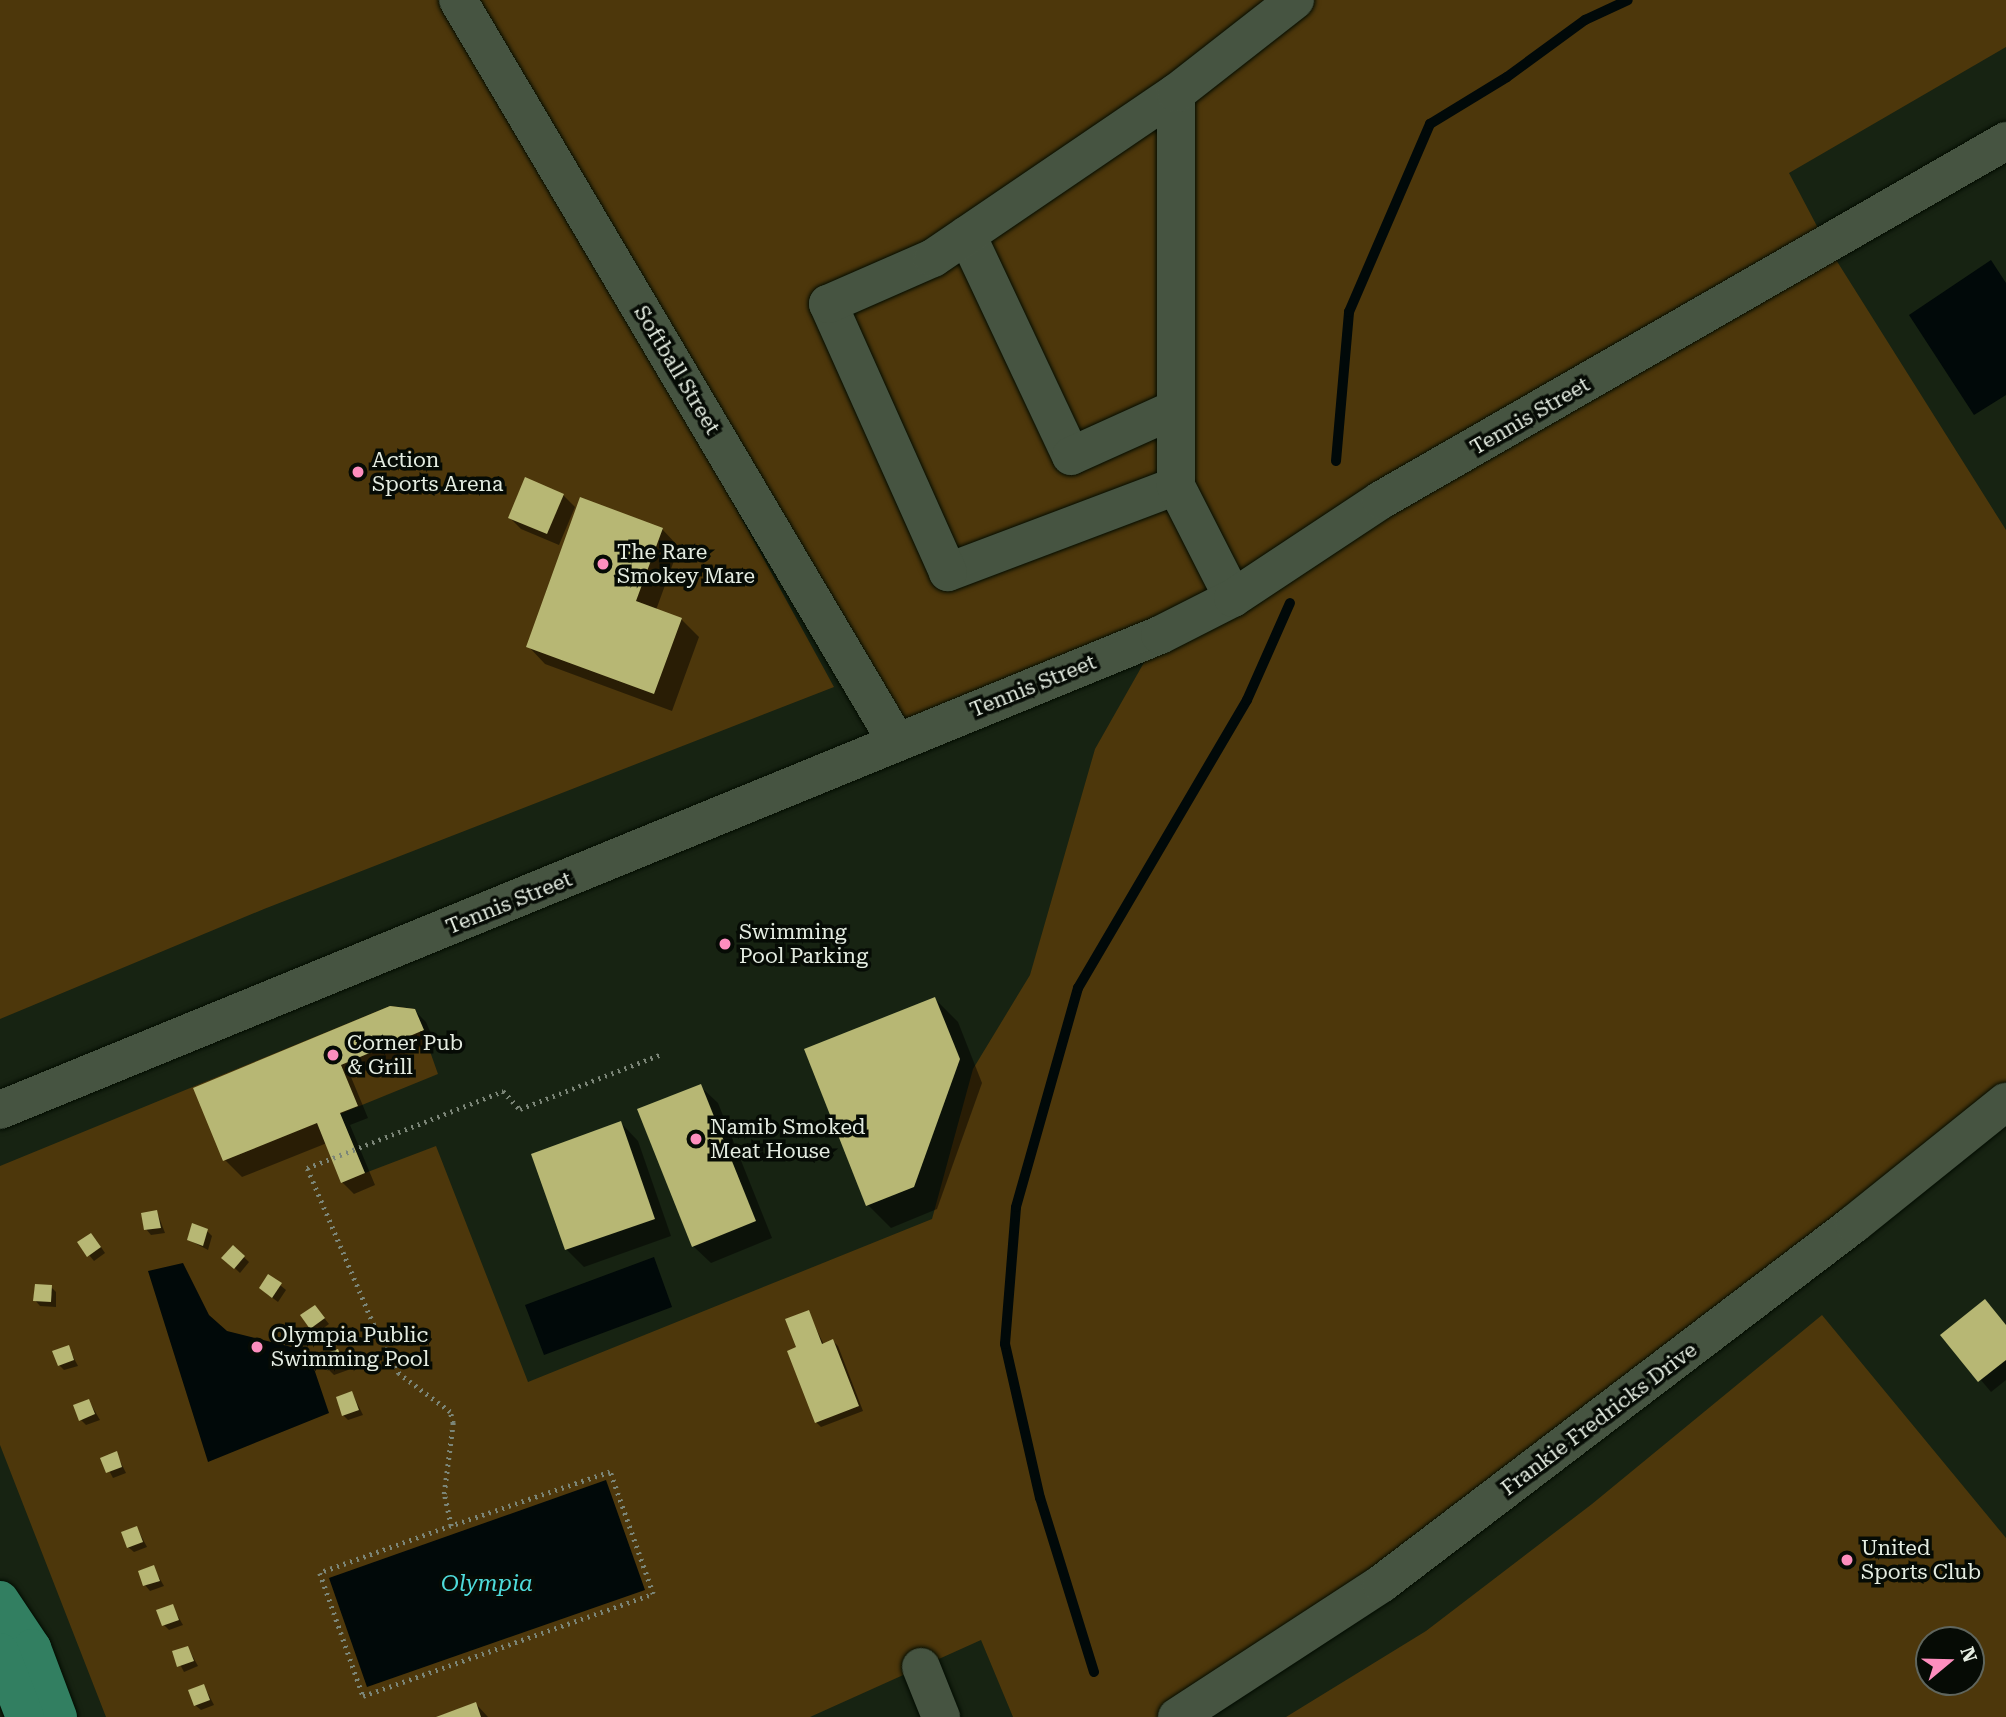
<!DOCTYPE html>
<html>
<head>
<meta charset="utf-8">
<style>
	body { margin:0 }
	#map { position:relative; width:2006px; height:1717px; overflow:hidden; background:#172312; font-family:"Roboto Serif",serif }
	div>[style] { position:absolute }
	.green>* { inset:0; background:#4d370b }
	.water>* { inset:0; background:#010909 }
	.shadow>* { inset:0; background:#0007 }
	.stream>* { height:10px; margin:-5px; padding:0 5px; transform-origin:5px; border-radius:5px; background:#010909 }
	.building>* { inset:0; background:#b7b774 }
	.path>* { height:4.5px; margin-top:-2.25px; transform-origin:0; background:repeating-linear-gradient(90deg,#7c8678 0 2px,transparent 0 7px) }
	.roads { filter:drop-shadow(0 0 2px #030c01) drop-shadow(0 0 2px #030c01) }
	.minor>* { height:38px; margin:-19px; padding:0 19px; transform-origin:19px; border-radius:19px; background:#465441 }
	.major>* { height:38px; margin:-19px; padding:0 19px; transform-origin:19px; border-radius:19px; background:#327f61 }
	.dots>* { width:19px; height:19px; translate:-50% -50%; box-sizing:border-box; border:4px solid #060b05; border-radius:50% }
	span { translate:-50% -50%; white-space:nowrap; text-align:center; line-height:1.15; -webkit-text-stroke:7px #060b05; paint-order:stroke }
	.street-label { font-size:21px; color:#e4ece1 }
	.poi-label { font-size:21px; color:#e4ece1 }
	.left { translate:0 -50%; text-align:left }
	.water-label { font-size:23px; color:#4edbdb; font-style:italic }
	.north { position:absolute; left:1915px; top:1626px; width:70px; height:70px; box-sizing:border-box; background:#060b05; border:2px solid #5f655d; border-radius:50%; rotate:71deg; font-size:19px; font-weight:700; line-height:28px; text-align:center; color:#e4ece1 }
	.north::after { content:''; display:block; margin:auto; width:24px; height:32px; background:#fd8ebe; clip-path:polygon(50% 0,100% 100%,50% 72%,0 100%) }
</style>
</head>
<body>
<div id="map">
	<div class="green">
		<i style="clip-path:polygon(0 0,443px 0,598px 257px,834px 687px,264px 909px,0 1019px)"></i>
		<i style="clip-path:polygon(458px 0,2006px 0,2006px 47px,1789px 173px,1828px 247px,2006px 530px,2006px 1093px,1177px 1717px,1013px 1717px,981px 1640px,810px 1717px,106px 1717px,0 1445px,0 1166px,390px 1006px,415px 1009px,438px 1074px,340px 1114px,365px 1173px,436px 1146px,528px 1382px,932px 1219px,973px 1069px,1030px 975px,1095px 749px,1159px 636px,896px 741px)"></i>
		<i style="clip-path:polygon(evenodd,1822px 1315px,2006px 1538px,2006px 1717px,1286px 1717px,1426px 1631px,1592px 1504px,1822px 1315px,1929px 1640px,1971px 1640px,1971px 1682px,1929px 1682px,1929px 1640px)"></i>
	</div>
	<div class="water">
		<i style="clip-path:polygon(1991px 260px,2006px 283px,2006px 395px,1974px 415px,1909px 315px)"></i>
		<i style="clip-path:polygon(654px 1257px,672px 1307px,544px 1355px,525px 1305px)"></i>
		<i style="clip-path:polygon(183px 1263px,209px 1315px,227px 1331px,308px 1351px,329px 1413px,208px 1462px,148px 1271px)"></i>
		<i style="clip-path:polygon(606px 1480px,645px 1590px,367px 1687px,329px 1578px)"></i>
	</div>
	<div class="shadow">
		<i style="clip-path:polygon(563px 495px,575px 507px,559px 545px,521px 529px,510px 518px)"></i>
		<i style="clip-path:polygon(662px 529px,679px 547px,656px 610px,681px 619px,699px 637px,672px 711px,545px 664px,528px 646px)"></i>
		<i style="clip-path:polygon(935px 999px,958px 1022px,982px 1083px,937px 1209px,891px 1228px,868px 1205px)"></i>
		<i style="clip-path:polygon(414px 1010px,426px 1022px,434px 1041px,351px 1077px,368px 1118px,350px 1125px,375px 1185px,354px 1194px,342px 1182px,327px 1143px,242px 1177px,225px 1160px,196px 1089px)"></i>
		<i style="clip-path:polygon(700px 1086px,718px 1103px,772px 1238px,711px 1263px,693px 1246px)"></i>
		<i style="clip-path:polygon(621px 1123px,638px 1141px,671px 1236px,584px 1267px,566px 1249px)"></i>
		<i style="clip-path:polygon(157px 1212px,165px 1233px,151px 1235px,146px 1229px)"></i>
		<i style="clip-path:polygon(207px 1231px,212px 1236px,208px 1250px,189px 1240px)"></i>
		<i style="clip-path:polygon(96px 1240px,105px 1253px,94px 1261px,89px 1255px)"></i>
		<i style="clip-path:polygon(233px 1247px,249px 1262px,240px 1273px,224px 1258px)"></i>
		<i style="clip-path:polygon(269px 1276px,286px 1290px,278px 1302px,266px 1293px)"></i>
		<i style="clip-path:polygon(51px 1287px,56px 1292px,56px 1307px,40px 1306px,35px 1300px)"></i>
		<i style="clip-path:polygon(1985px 1301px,2006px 1325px,2006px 1380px,1991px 1392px,1943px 1335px)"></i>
		<i style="clip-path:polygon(808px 1312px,824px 1345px,833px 1341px,838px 1346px,863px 1411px,821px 1427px,816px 1422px,798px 1348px)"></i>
		<i style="clip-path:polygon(320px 1313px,329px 1324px,317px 1333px,312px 1328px)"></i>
		<i style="clip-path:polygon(68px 1347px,78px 1366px,64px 1370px,59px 1365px)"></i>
		<i style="clip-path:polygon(338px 1351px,348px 1370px,334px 1375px,328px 1369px)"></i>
		<i style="clip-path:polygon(352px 1393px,363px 1415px,348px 1420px,343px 1415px)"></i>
		<i style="clip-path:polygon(89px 1401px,100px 1420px,86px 1425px,81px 1420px)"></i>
		<i style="clip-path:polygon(116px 1453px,126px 1473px,113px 1478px,103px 1459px)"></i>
		<i style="clip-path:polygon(137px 1528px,147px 1547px,134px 1552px,128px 1547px)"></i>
		<i style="clip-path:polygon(153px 1567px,164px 1586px,150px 1591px,145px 1585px)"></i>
		<i style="clip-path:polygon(172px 1606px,183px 1625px,169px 1630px,164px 1625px)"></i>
		<i style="clip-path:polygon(188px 1648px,198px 1666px,184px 1672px,174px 1653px)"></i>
		<i style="clip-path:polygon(204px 1686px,214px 1705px,201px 1710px,195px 1705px)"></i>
		<i style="clip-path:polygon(476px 1704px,488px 1717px,441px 1717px)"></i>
	</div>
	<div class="stream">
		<i style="left:1336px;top:461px;width:150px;rotate:-85deg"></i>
		<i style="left:1349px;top:312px;width:205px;rotate:-66.7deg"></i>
		<i style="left:1430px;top:124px;width:90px;rotate:-31.4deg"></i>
		<i style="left:1507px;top:77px;width:97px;rotate:-36.2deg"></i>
		<i style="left:1585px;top:20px;width:47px;rotate:-24.9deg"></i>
		<i style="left:1094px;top:1672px;width:182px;rotate:-107.2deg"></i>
		<i style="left:1040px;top:1498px;width:158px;rotate:-102.8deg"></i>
		<i style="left:1005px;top:1344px;width:137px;rotate:-85.4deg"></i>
		<i style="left:1016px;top:1207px;width:228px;rotate:-74.2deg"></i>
		<i style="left:1078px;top:988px;width:334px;rotate:-59.6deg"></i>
		<i style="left:1247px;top:700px;width:106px;rotate:-66.1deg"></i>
	</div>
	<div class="building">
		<i style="clip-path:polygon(525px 477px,564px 494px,547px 534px,508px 518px)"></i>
		<i style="clip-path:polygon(580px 497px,663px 528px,636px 601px,682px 618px,654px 694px,526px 647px)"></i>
		<i style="clip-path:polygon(935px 997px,960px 1059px,914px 1187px,866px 1206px,804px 1049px)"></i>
		<i style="clip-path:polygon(390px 1006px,415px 1009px,424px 1030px,341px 1065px,358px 1106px,340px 1113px,365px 1173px,341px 1183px,317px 1123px,223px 1161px,193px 1088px)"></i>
		<i style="clip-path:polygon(701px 1084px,756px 1221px,692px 1247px,637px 1109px)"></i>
		<i style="clip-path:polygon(621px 1121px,655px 1219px,565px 1250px,531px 1154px)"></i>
		<i style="clip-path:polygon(157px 1210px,161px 1228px,144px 1230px,141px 1213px)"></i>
		<i style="clip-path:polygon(192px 1223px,208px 1229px,203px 1246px,187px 1240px)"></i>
		<i style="clip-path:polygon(91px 1233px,101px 1247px,87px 1257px,77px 1242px)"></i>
		<i style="clip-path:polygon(233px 1245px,245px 1256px,234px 1269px,221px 1258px)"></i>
		<i style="clip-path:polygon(268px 1274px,282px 1283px,272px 1298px,259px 1288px)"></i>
		<i style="clip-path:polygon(35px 1284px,52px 1285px,51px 1302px,33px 1301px)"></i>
		<i style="clip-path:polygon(1985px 1299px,2006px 1325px,2006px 1360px,1978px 1382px,1940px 1335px)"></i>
		<i style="clip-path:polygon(315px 1305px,325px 1318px,310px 1329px,300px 1315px)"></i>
		<i style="clip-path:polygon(809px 1310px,822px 1344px,833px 1339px,859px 1406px,815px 1423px,787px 1351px,796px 1347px,785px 1319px)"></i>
		<i style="clip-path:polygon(69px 1345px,74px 1360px,58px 1366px,52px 1351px)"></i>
		<i style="clip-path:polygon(338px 1349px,344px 1365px,327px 1370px,321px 1355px)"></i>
		<i style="clip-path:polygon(352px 1391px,359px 1410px,342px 1416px,336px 1397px)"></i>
		<i style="clip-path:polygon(89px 1399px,95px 1414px,79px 1421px,73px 1405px)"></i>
		<i style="clip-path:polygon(117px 1451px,122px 1467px,106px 1473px,100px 1458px)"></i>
		<i style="clip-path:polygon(137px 1526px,143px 1542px,127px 1548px,121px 1532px)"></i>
		<i style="clip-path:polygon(154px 1565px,160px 1581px,143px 1586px,138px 1571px)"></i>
		<i style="clip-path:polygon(173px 1604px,179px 1620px,162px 1626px,156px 1610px)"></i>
		<i style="clip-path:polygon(188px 1646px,194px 1661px,177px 1667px,172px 1651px)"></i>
		<i style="clip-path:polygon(204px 1684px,210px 1700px,194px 1706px,188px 1690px)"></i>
		<i style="clip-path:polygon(476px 1702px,481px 1717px,436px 1717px)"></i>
	</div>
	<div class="path">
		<i style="left:451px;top:1526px;width:139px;rotate:160.3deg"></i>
		<i style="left:320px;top:1573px;width:130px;rotate:70.7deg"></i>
		<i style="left:363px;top:1696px;width:307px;rotate:-19.4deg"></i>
		<i style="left:653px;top:1594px;width:129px;rotate:-109.4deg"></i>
		<i style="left:610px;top:1472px;width:168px;rotate:161.2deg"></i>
		<i style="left:451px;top:1526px;width:33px;rotate:-102deg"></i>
		<i style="left:444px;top:1494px;width:72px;rotate:-82.8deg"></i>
		<i style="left:453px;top:1423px;width:11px;rotate:-105deg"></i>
		<i style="left:450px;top:1412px;width:64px;rotate:-143.3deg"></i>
		<i style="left:399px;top:1374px;width:41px;rotate:-119.1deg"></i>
		<i style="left:379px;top:1338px;width:185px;rotate:-113deg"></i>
		<i style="left:307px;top:1168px;width:211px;rotate:-21.4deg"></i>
		<i style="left:503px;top:1091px;width:25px;rotate:47deg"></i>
		<i style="left:520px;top:1109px;width:152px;rotate:-21.2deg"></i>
	</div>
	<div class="roads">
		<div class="minor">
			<i style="left:458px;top:0;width:861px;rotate:59.41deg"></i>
			<i style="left:967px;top:235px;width:244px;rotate:64.8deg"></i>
			<i style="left:1071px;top:456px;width:114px;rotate:-24.3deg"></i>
			<i style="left:1176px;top:486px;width:244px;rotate:159.3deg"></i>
			<i style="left:948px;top:572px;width:294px;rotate:-114.1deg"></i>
			<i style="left:828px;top:304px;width:115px;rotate:-23.7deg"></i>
			<i style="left:933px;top:258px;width:294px;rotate:-34.2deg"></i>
			<i style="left:1233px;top:598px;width:126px;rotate:-117deg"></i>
			<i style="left:1176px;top:486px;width:393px;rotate:-90deg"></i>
			<i style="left:1176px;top:93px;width:151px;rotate:-38deg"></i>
			<i style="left:0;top:1110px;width:1253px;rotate:-22.27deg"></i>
			<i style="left:1160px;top:635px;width:82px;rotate:-26.9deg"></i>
			<i style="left:1233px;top:598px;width:178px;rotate:-33.5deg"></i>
			<i style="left:1381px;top:500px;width:721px;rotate:-29.87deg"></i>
			<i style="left:921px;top:1667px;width:54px;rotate:68.2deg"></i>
			<i style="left:1177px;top:1717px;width:244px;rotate:-33.1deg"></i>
			<i style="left:1381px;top:1584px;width:594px;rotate:-37.27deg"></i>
			<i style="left:1854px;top:1224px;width:195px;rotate:-38.8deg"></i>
		</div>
		<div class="major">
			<i style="left:0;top:1600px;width:58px;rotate:56.3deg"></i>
			<i style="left:32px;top:1648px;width:74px;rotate:69.4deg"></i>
			<i style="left:0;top:1652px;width:70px;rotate:69deg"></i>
		</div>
	</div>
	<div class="dots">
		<i style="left:358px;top:472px;background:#fd8ebe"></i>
		<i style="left:603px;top:564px;background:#fd8ebe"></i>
		<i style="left:725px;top:944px;background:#fd8ebe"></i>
		<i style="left:333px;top:1055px;background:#fd8ebe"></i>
		<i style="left:696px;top:1139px;background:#fd8ebe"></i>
		<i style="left:257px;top:1347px;background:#fd8ebe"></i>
		<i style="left:1847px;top:1560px;background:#fd8ebe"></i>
	</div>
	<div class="street-label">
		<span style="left:677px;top:370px;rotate:59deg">Softball Street</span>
		<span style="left:1530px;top:416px;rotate:-30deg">Tennis Street</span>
		<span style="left:1033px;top:686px;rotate:-22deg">Tennis Street</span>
		<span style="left:509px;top:903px;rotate:-22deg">Tennis Street</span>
		<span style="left:1599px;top:1419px;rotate:-37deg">Frankie Fredricks Drive</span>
	</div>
	<div class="poi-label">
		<span class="left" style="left:372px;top:472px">Action<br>Sports Arena</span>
		<span class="left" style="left:617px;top:564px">The Rare<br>Smokey Mare</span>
		<span class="left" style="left:739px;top:944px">Swimming<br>Pool Parking</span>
		<span class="left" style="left:347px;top:1055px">Corner Pub<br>&amp; Grill</span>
		<span class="left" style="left:710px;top:1139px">Namib Smoked<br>Meat House</span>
		<span class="left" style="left:271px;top:1347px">Olympia Public<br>Swimming Pool</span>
		<span class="left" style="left:1861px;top:1560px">United<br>Sports Club</span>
	</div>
	<div class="water-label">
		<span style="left:487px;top:1584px">Olympia</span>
	</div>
	<div class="north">N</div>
</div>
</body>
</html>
